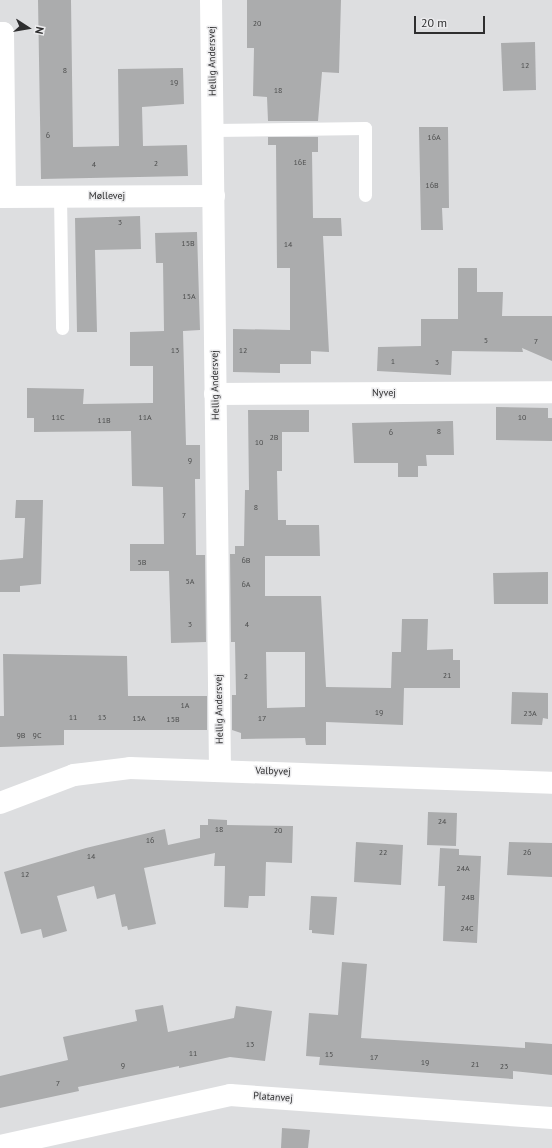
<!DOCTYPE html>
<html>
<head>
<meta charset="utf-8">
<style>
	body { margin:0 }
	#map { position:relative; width:552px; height:1148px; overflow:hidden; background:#dddee0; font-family:"PT Sans",sans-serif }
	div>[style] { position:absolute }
	.building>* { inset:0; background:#abacad }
	.lane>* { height:13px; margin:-6.5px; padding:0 6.5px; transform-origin:6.5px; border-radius:6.5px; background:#fff }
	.street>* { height:22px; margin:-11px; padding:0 11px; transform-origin:11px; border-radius:11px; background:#fff }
	.secondary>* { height:22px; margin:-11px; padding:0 11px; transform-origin:11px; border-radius:11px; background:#fff }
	span { translate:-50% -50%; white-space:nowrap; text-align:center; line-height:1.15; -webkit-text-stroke:3px #ebebed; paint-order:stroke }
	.number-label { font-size:8px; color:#4d4e4e }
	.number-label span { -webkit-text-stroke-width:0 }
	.street-label { font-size:10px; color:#2e2e2f }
	.north { position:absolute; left:8px; top:8px; width:40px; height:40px; -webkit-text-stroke:3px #ebebed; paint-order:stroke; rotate:102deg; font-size:11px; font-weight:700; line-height:16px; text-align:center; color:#2e2e2f }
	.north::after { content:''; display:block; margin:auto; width:14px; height:18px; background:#2e2e2f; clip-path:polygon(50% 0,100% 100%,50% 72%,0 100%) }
	.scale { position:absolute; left:414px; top:16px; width:71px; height:18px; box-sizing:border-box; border:2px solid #2e2e2f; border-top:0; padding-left:5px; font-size:12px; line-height:14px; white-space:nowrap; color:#2e2e2f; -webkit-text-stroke:3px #ebebed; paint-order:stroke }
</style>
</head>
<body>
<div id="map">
	<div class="building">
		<i style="clip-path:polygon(38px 0,71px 0,73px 147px,119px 146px,118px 69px,183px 68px,184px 104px,142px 107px,143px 146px,187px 145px,188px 176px,41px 179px)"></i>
		<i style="clip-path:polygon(247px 0,341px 0,339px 73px,322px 72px,318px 121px,268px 121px,267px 97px,253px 96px,254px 48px,247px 48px)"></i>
		<i style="clip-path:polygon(535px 42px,536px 90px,503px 91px,501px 43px)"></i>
		<i style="clip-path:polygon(419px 127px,448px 127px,449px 208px,442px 208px,443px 230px,421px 230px)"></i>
		<i style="clip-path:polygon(268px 137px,318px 137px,318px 152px,312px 152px,313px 218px,341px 218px,342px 236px,323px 236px,329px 352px,311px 351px,311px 364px,280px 364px,280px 373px,233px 372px,233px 329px,290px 330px,290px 268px,277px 268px,276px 145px,268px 145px)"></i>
		<i style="clip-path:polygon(140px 216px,141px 249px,95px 250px,97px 332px,77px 332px,75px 218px)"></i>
		<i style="clip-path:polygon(197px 232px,200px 330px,183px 331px,186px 445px,200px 445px,200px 479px,195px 479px,196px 555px,205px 555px,206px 642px,171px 643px,169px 571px,130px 571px,130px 544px,164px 544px,163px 487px,132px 486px,131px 431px,34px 432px,34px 418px,27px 418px,27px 388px,84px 389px,83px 404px,153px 403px,153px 366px,130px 366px,130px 332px,164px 331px,163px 263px,156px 263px,155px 233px)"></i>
		<i style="clip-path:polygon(458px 268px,477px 268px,477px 292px,503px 292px,502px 316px,552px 316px,552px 361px,522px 348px,523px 352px,452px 351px,451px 375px,377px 371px,378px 347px,421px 346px,421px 319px,458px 319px)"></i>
		<i style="clip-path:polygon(496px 407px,548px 408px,548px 418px,552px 418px,552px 441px,496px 440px)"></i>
		<i style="clip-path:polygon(evenodd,248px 410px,309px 410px,309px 432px,282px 432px,282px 471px,277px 471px,278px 520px,286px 520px,286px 525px,319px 525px,320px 556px,265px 556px,265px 596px,321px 596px,326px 687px,391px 688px,392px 652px,401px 652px,402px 619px,428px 619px,427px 650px,453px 649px,453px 660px,460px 660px,460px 688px,393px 688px,404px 688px,403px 725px,326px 722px,326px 745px,306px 745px,305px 738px,241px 739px,241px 733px,232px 730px,232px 695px,236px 695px,235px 642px,231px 642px,230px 554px,235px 554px,235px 546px,244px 546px,245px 490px,249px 490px,248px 410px,266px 652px,305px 652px,305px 707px,267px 708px,266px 652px)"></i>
		<i style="clip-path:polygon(453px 421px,454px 455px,426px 455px,427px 466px,418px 466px,418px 477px,398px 477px,398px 463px,354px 463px,352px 423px)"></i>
		<i style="clip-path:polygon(16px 500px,43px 500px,41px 584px,20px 586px,20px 592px,0 592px,0 560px,23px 558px,25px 518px,15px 518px)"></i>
		<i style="clip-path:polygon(548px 572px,548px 604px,494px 604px,493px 573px)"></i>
		<i style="clip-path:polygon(3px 654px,127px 656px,128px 696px,207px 696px,207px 730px,64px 730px,64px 745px,0 747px,0 716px,4px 716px)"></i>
		<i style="clip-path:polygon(512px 692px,548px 693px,548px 719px,543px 718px,542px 725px,511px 724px)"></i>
		<i style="clip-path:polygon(428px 812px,457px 813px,456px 846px,427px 845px)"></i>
		<i style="clip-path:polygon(208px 819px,227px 820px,227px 825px,293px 826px,292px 863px,266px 862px,265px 896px,249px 896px,248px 908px,224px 907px,225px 866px,214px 866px,215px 853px,144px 868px,156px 924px,128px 930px,127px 926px,122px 927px,115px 894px,97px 899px,94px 886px,57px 896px,67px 931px,43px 938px,41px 929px,21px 934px,4px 872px,86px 848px,165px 829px,168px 845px,200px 838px,200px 825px,208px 825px)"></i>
		<i style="clip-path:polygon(356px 842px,403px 845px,401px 885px,354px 882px)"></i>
		<i style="clip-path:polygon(509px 842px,552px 843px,552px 877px,507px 875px)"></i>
		<i style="clip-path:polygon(440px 848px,459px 849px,459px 855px,481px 856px,477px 943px,443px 941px,445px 886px,438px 886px)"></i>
		<i style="clip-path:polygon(311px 896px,337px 897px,334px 935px,312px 933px,312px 930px,309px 930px)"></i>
		<i style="clip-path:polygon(342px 962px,367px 964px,361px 1038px,525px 1048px,525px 1042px,552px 1044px,552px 1075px,513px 1071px,513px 1079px,319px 1065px,320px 1057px,306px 1056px,309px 1013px,338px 1015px)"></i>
		<i style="clip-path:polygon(163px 1005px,168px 1032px,234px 1018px,236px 1006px,272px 1011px,265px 1061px,230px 1057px,179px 1068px,179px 1066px,78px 1087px,79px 1091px,0 1108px,0 1076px,68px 1060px,63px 1037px,137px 1021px,135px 1010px)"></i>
		<i style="clip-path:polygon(282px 1128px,310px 1130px,308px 1148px,281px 1148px)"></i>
	</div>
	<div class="lane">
		<i style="left:213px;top:130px;width:152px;rotate:-0.8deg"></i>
		<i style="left:365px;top:128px;width:67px;rotate:90deg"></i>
		<i style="left:60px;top:196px;width:132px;rotate:89.1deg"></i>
	</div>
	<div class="street">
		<i style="left:211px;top:0;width:769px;rotate:89.33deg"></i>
		<i style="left:0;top:33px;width:3px"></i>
		<i style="left:3px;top:33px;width:163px;rotate:89.3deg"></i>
		<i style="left:0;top:197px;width:214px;rotate:-0.3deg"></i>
		<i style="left:215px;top:394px;width:337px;rotate:-0.3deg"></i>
		<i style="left:0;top:1146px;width:236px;rotate:-12.5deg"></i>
		<i style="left:230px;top:1095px;width:323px;rotate:4.1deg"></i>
	</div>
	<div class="secondary">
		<i style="left:0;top:803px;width:79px;rotate:-20.7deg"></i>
		<i style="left:74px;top:775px;width:56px;rotate:-7.1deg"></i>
		<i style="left:130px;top:768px;width:422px;rotate:2deg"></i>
	</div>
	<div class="number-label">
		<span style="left:257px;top:24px">20</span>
		<span style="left:525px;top:66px">12</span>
		<span style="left:65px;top:71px">8</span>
		<span style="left:174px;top:83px">19</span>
		<span style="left:278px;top:91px">18</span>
		<span style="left:48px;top:136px">6</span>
		<span style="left:434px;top:138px">16A</span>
		<span style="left:300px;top:163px">16E</span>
		<span style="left:156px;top:164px">2</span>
		<span style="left:94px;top:165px">4</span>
		<span style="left:432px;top:186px">16B</span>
		<span style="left:120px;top:223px">3</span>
		<span style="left:188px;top:244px">15B</span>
		<span style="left:288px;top:245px">14</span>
		<span style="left:189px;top:297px">15A</span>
		<span style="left:486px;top:341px">5</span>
		<span style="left:536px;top:342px">7</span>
		<span style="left:175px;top:351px">13</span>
		<span style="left:243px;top:351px">12</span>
		<span style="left:393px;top:362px">1</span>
		<span style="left:437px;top:363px">3</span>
		<span style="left:58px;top:418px">11C</span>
		<span style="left:145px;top:418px">11A</span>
		<span style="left:522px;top:418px">10</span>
		<span style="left:104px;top:421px">11B</span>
		<span style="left:439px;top:432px">8</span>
		<span style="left:391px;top:433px">6</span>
		<span style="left:274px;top:438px">2B</span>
		<span style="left:259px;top:443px">10</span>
		<span style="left:190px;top:461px">9</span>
		<span style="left:256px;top:508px">8</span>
		<span style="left:184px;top:516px">7</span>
		<span style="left:246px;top:561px">6B</span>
		<span style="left:142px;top:563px">5B</span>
		<span style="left:190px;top:582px">5A</span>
		<span style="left:246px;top:585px">6A</span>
		<span style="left:190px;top:625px">3</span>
		<span style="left:247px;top:625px">4</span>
		<span style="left:447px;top:676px">21</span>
		<span style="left:246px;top:677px">2</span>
		<span style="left:185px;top:706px">1A</span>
		<span style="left:379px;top:713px">19</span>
		<span style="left:530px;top:714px">23A</span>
		<span style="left:73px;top:718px">11</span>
		<span style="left:102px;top:718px">13</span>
		<span style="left:139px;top:719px">15A</span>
		<span style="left:262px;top:719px">17</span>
		<span style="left:173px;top:720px">15B</span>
		<span style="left:21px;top:736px">9B</span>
		<span style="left:37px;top:736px">9C</span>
		<span style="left:442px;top:822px">24</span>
		<span style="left:219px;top:830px">18</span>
		<span style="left:278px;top:831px">20</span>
		<span style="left:150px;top:841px">16</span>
		<span style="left:383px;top:853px">22</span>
		<span style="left:527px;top:853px">26</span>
		<span style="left:91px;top:857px">14</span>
		<span style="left:463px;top:869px">24A</span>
		<span style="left:25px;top:875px">12</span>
		<span style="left:468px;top:898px">24B</span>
		<span style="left:467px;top:929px">24C</span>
		<span style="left:250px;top:1045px">13</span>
		<span style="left:193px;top:1054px">11</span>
		<span style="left:329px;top:1055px">15</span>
		<span style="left:374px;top:1058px">17</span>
		<span style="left:425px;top:1063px">19</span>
		<span style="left:475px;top:1065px">21</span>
		<span style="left:123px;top:1066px">9</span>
		<span style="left:504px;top:1067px">23</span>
		<span style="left:58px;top:1084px">7</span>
	</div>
	<div class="street-label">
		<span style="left:212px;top:61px;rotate:-91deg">Hellig Andersvej</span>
		<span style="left:107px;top:196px">Møllevej</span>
		<span style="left:215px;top:385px;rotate:-91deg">Hellig Andersvej</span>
		<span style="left:384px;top:393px">Nyvej</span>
		<span style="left:219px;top:709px;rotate:-91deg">Hellig Andersvej</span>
		<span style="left:273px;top:771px;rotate:2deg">Valbyvej</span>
		<span style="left:273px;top:1097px;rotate:4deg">Platanvej</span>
	</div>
	<div class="north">N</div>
	<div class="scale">20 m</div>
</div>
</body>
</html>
